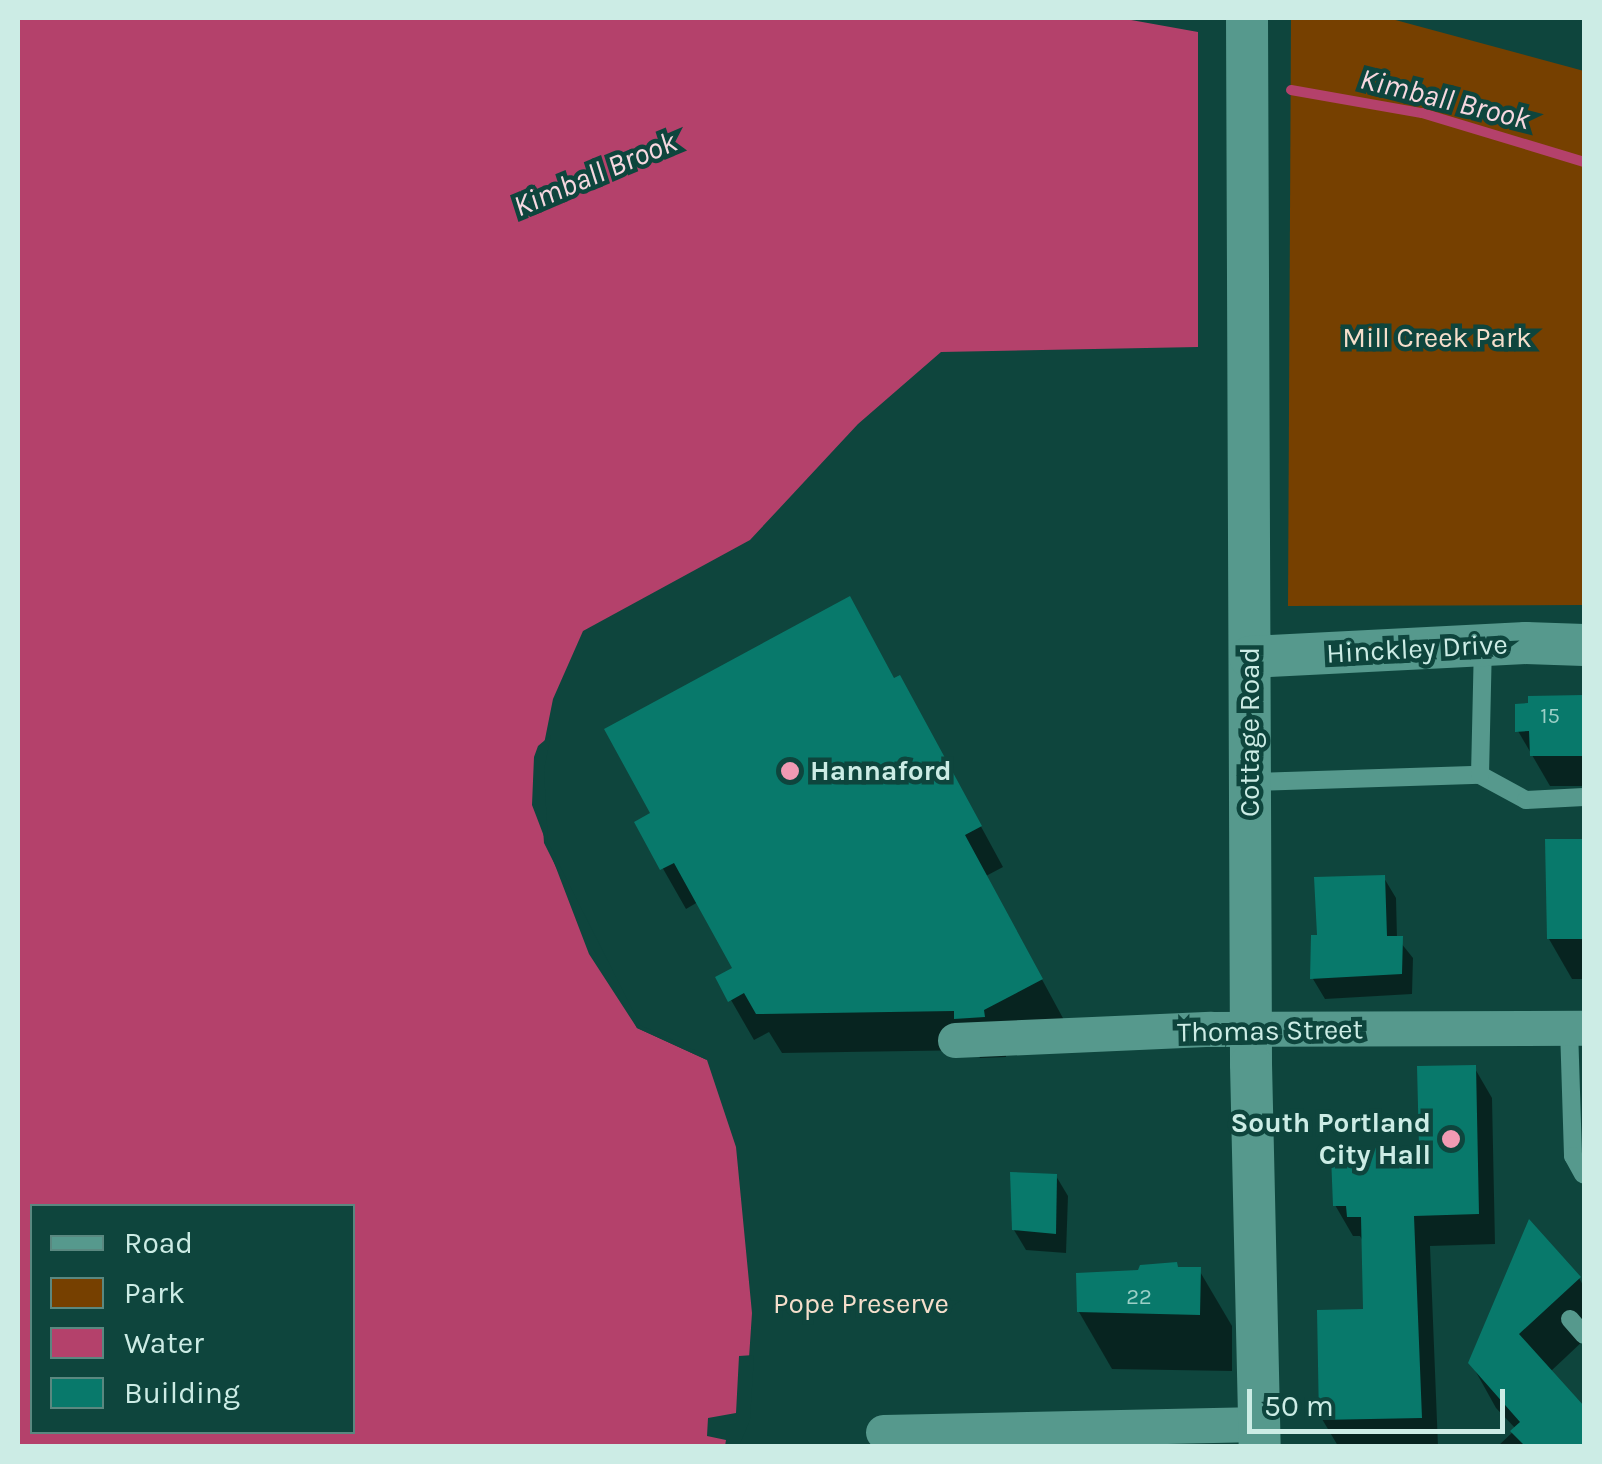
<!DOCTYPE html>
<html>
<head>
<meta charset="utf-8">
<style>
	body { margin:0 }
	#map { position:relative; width:1602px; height:1464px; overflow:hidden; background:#0e453d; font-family:Karla,sans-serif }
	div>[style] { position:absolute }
	.green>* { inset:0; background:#764000 }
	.water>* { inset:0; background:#b4416b }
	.pier>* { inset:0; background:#0e453d }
	.shadow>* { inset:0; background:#0007 }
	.stream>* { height:10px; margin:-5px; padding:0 5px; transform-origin:5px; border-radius:5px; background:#b4416b }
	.building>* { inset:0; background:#08796b }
	.service>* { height:18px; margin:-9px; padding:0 9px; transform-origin:9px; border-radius:9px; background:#56998d }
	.minor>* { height:35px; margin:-17.5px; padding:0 17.5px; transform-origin:17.5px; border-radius:17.5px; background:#56998d }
	.tertiary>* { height:42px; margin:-21px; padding:0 21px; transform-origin:21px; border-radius:21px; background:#56998d }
	.dots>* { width:28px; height:28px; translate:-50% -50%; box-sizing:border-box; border:5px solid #0e453d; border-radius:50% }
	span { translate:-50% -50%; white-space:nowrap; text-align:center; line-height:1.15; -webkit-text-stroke:9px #0e453d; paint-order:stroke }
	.number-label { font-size:22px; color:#9bcfc6 }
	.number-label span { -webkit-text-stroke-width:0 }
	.park-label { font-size:28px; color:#f5decb }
	.street-label { font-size:28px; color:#ccece5 }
	.poi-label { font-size:28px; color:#ccece5; font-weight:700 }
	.left { translate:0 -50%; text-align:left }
	.right { translate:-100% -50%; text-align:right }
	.water-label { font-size:30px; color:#f7d8e0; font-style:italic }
	.frame { position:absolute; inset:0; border:20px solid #ccece5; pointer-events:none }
	.legend { position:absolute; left:30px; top:1204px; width:325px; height:230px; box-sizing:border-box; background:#0e453d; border:2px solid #5a8880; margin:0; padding:12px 18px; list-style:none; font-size:30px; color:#ccece5 }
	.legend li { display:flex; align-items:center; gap:20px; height:50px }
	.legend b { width:50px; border:2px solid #5a8880 }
	.scale { position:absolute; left:1247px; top:1389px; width:258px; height:45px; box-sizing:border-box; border:5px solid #ccece5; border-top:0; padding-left:12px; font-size:30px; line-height:35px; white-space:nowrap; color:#ccece5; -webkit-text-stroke:8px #0e453d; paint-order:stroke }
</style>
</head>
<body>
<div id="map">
	<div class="green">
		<i style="clip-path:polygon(1291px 18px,1388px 18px,1584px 71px,1584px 605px,1288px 606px)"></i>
	</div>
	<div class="water">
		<i style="clip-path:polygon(evenodd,18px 18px,1120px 18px,1198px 32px,1198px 347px,941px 352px,858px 424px,750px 540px,583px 631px,553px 699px,539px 769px,544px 843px,637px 1028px,707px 1060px,736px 1147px,752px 1313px,745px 1418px,734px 1446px,18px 1446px,18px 18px,32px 1206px,352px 1206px,352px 1432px,32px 1432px,32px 1206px)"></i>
	</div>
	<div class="pier">
		<i style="clip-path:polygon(551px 735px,544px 770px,548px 842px,640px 1025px,701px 1053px,707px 1060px,637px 1028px,589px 954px,532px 805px,534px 757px,538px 746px)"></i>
		<i style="clip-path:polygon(754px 1355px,750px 1420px,739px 1446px,725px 1446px,726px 1440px,707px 1436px,708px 1418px,736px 1413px,739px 1356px)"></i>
	</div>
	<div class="shadow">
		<i style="clip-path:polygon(895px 681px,922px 718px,1003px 867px,986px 876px,1064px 1020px,1006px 1051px,1006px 1057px,980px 1058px,975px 1050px,782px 1053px,769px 1032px,754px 1040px,731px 1000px,735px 969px,698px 902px,686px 909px,637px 823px)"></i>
		<i style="clip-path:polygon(1584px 696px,1584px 786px,1550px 786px,1518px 731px,1530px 699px)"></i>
		<i style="clip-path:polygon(1548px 841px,1584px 841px,1584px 979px,1572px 979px,1549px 939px)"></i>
		<i style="clip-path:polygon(1384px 878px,1396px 898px,1397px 938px,1413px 958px,1412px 994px,1325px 999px,1313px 979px)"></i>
		<i style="clip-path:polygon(1474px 1067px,1492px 1098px,1495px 1244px,1430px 1246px,1438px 1446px,1338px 1446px,1322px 1419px,1366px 1311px,1364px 1243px,1360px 1236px,1353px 1236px,1335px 1205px,1421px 1150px)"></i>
		<i style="clip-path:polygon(1056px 1176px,1068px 1196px,1066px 1253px,1026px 1250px,1014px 1230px)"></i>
		<i style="clip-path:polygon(1178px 1270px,1199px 1270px,1232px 1326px,1232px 1371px,1112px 1369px,1079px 1312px)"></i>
		<i style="clip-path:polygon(1579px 1278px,1584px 1287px,1584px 1340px,1550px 1372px,1584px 1410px,1584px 1446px,1498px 1446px,1516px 1429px,1496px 1408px,1471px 1363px)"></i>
	</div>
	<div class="stream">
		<i style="left:1291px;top:90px;width:133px;rotate:10deg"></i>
		<i style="left:1422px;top:113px;width:169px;rotate:16.8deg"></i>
	</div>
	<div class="building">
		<i style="clip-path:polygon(850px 596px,894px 678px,900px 675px,982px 826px,965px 835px,1043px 979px,984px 1010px,985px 1017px,954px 1019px,954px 1011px,756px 1014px,744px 993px,728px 1002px,715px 977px,732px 968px,674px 863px,660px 870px,634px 822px,650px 813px,604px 729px)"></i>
		<i style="clip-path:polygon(1584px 695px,1584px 756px,1530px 756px,1529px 731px,1515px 732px,1515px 704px,1528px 703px,1528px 696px)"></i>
		<i style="clip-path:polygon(1545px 839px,1584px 839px,1584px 939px,1547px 939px)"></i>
		<i style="clip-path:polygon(1385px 875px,1387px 936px,1403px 936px,1402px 974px,1310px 979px,1311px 935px,1317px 935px,1314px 877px)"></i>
		<i style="clip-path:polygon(1476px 1065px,1479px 1214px,1414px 1216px,1422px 1418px,1319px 1420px,1317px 1310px,1363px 1309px,1361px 1217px,1347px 1217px,1346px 1206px,1333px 1206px,1331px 1156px,1346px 1155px,1345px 1148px,1419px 1147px,1417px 1066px)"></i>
		<i style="clip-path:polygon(1010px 1172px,1057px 1174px,1056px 1234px,1012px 1230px)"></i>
		<i style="clip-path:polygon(1529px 1219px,1581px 1277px,1519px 1334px,1584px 1406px,1584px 1446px,1525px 1446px,1510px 1431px,1520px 1422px,1468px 1363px)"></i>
		<i style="clip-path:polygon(1177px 1262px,1178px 1267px,1201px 1267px,1200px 1315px,1077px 1312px,1076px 1273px,1138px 1270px,1140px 1265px)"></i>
	</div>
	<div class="service">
		<i style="left:1480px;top:775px;width:52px;rotate:28.5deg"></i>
		<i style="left:1526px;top:800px;width:58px;rotate:-3deg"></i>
		<i style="left:1251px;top:782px;width:229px;rotate:-1.8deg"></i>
		<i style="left:1480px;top:775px;width:130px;rotate:-88.7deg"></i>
		<i style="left:1569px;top:1028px;width:128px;rotate:88.2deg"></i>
		<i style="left:1573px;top:1156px;width:21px;rotate:61deg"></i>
		<i style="left:1570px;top:1319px;width:21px;rotate:49deg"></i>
	</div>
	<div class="minor">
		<i style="left:955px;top:1040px;width:256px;rotate:-2.5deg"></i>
		<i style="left:1211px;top:1029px;width:373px;rotate:-0.2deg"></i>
		<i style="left:883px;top:1432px;width:377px;rotate:-1.2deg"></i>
	</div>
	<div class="tertiary">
		<i style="left:1247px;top:18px;width:1046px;rotate:89.78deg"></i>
		<i style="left:1251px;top:1064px;width:382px;rotate:88.7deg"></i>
		<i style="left:1250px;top:657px;width:276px;rotate:-2.9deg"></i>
		<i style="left:1526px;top:643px;width:58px;rotate:2deg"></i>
	</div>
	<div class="dots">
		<i style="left:790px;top:771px;background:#f19ab3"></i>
		<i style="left:1451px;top:1139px;background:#f19ab3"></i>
	</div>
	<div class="number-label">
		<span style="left:1550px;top:717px">15</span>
		<span style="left:1139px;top:1298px">22</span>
	</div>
	<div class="park-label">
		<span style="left:1437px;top:338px">Mill Creek Park</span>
		<span style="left:861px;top:1304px">Pope Preserve</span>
	</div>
	<div class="street-label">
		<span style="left:1417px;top:649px;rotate:-3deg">Hinckley Drive</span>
		<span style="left:1250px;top:732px;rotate:-90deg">Cottage Road</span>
		<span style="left:1270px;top:1031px;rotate:-1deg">Thomas Street</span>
	</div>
	<div class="poi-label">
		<span class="left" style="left:810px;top:771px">Hannaford</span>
		<span class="right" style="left:1431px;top:1139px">South Portland<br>City Hall</span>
	</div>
	<div class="water-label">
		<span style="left:1445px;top:99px;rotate:14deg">Kimball Brook</span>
		<span style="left:595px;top:174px;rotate:-23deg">Kimball Brook</span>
	</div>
	<div class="frame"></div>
	<ul class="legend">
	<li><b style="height:12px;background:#56998d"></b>Road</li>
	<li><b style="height:28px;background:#764000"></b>Park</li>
	<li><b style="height:28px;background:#b4416b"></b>Water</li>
	<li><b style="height:28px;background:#08796b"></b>Building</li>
	</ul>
	<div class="scale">50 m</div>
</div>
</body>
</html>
